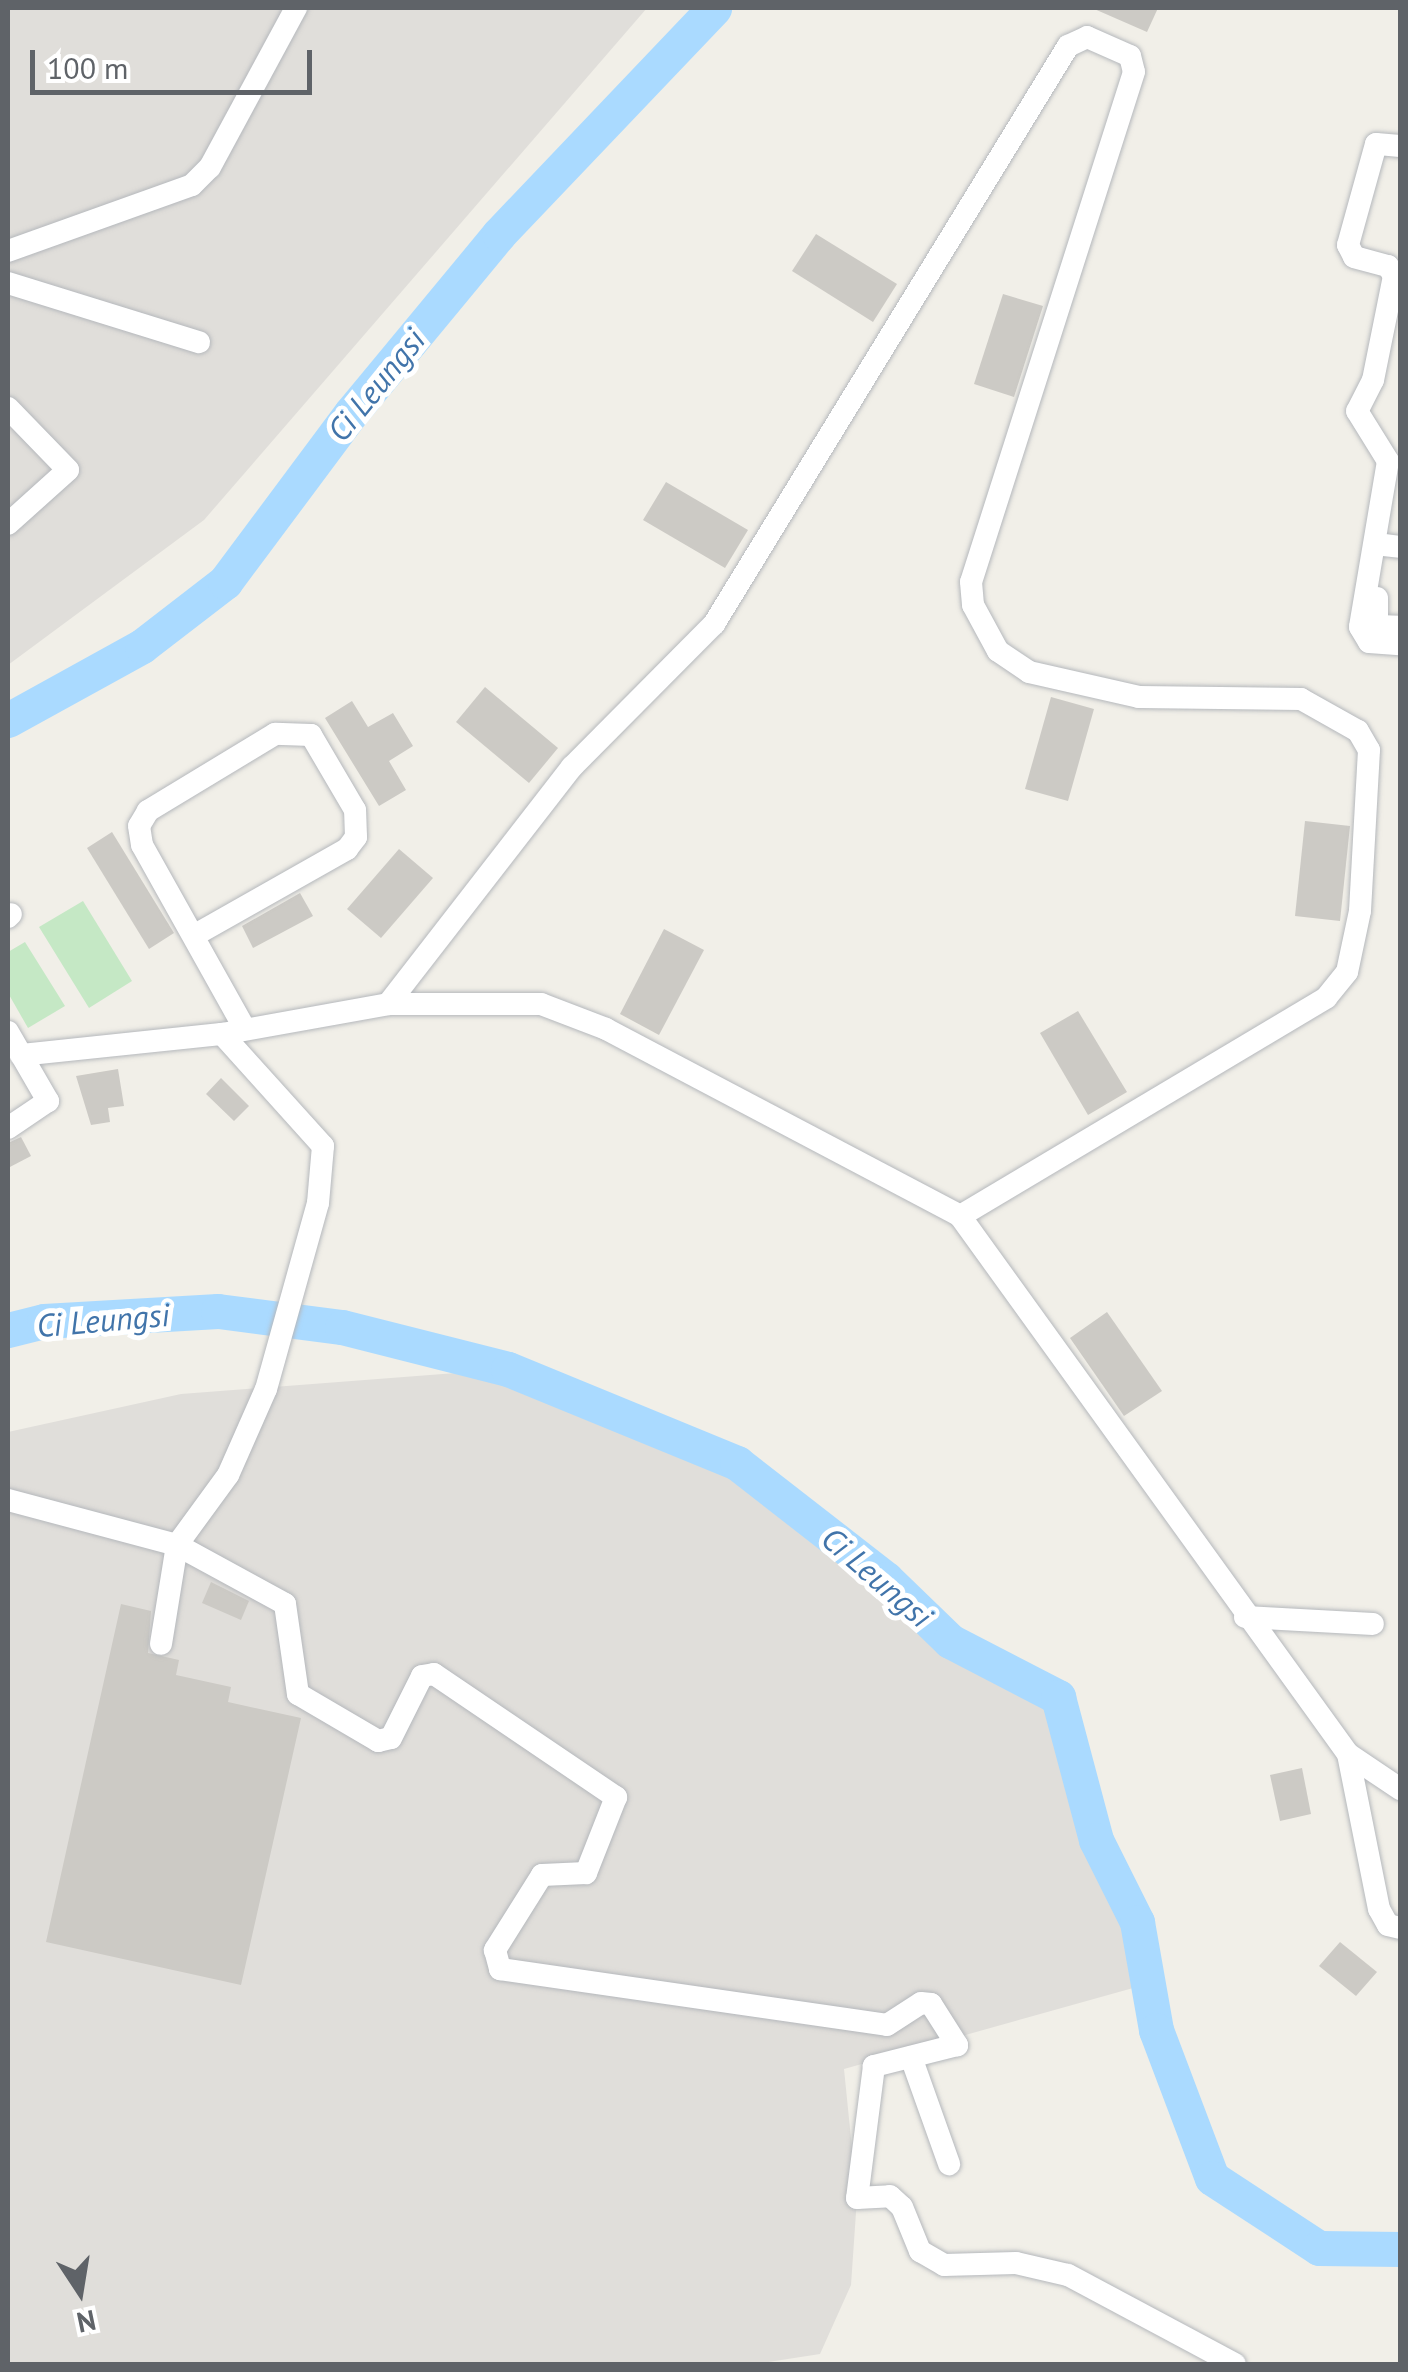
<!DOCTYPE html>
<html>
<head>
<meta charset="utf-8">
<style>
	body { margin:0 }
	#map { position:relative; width:1408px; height:2372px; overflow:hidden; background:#f1efe8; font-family:"PT Sans",sans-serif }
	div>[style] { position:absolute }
	.industrial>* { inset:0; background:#e0deda }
	.green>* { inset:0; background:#c5e8c5 }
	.river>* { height:35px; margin:-17.5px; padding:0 17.5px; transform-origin:17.5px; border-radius:17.5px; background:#aadaff }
	.building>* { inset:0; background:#cccac5 }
	.roads { filter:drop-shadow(0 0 2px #b5b8bc) drop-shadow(0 0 2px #b5b8bc) }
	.minor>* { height:22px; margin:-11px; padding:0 11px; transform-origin:11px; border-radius:11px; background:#fff }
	span { translate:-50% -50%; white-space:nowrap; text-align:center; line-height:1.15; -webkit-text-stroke:10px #fff; paint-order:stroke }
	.water-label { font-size:32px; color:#4174aa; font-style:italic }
	.frame { position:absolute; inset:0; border:10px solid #5f6368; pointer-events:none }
	.north { position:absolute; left:30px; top:2242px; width:100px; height:100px; -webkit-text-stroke:8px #fff; paint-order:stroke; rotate:168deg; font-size:28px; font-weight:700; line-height:40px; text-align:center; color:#5f6368 }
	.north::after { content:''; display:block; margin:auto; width:35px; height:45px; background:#5f6368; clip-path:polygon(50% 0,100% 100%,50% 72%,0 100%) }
	.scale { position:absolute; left:30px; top:50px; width:282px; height:45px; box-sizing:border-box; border:5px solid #5f6368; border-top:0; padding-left:12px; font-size:30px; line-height:35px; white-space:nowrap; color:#5f6368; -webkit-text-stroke:8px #fff; paint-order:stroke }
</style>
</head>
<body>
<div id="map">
	<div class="industrial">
		<i style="clip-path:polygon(8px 8px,647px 8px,204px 520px,8px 665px)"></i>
		<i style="clip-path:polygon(508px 1369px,737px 1463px,950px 1641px,1058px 1697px,1096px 1840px,1137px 1922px,1151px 1983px,844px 2069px,857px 2198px,851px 2285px,820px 2354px,756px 2364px,8px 2364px,8px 1432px,181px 1394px)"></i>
	</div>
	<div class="green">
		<i style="clip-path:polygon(83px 901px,132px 981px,89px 1008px,39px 927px)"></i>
		<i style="clip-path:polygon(25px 942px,65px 1006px,28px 1028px,8px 993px,8px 952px)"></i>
	</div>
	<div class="river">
		<i style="left:8px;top:720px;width:153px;rotate:-28.9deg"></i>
		<i style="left:142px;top:646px;width:105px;rotate:-37.6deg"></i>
		<i style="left:225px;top:582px;width:211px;rotate:-53.3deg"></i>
		<i style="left:351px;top:413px;width:232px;rotate:-50.4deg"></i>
		<i style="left:499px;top:234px;width:312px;rotate:-46.4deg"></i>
		<i style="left:8px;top:1330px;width:37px;rotate:-14deg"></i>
		<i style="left:44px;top:1321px;width:174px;rotate:-3.3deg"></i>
		<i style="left:218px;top:1311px;width:125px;rotate:7.4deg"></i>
		<i style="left:342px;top:1327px;width:171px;rotate:14.2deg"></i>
		<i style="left:508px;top:1369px;width:248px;rotate:22.3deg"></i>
		<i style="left:737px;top:1463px;width:189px;rotate:37.9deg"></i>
		<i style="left:886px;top:1579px;width:89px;rotate:44.1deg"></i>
		<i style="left:950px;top:1641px;width:122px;rotate:27.4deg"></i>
		<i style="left:1058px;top:1697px;width:148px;rotate:75.1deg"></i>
		<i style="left:1096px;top:1840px;width:92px;rotate:63.4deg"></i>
		<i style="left:1137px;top:1922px;width:110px;rotate:80deg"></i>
		<i style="left:1156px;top:2030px;width:158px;rotate:69.3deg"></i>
		<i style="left:1212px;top:2178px;width:128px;rotate:33.2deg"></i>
		<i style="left:1319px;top:2248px;width:81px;rotate:0.7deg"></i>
	</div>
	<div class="building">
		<i style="clip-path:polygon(1092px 8px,1158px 8px,1147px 32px)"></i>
		<i style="clip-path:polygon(816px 234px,897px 284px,873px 322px,792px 271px)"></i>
		<i style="clip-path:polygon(1003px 294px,1043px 306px,1014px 397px,974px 384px)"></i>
		<i style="clip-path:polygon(666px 482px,748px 530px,725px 568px,643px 520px)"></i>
		<i style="clip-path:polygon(485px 687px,558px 748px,529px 783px,456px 722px)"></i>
		<i style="clip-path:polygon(1051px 697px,1094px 709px,1068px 801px,1025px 789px)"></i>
		<i style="clip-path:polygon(352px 701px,368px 727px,393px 713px,413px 746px,389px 761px,406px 790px,379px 806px,325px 718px)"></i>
		<i style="clip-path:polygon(1305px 821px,1350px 826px,1340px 921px,1295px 916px)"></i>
		<i style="clip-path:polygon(112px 832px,174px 933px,149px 949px,87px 848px)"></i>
		<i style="clip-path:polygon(399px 849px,433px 878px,381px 938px,347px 909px)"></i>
		<i style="clip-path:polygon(300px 893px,313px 916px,253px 948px,242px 926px)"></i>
		<i style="clip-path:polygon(664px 929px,704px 950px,659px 1035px,620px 1014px)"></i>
		<i style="clip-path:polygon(1078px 1011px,1127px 1092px,1088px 1115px,1040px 1033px)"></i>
		<i style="clip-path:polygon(118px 1069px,124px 1106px,108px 1108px,110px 1122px,91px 1125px,76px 1076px)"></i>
		<i style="clip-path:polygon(221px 1078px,249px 1106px,234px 1121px,206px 1094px)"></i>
		<i style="clip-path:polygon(21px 1137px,31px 1156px,8px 1168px,8px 1143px)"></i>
		<i style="clip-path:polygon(1107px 1312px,1162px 1391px,1124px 1416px,1070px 1338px)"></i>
		<i style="clip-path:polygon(211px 1582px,249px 1601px,241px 1620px,202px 1603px)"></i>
		<i style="clip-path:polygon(121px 1604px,151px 1611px,148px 1653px,179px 1660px,176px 1675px,231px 1687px,228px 1702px,301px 1718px,241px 1985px,46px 1942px)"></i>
		<i style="clip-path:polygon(1302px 1768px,1311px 1814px,1280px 1821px,1270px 1775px)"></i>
		<i style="clip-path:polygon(1340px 1942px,1377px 1972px,1356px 1996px,1319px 1966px)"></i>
	</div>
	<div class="roads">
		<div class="minor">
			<i style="left:1400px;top:146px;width:24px;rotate:-175deg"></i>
			<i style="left:1376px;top:144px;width:105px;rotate:105.5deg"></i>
			<i style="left:1348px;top:245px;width:13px;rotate:63deg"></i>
			<i style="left:1354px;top:257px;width:35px;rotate:15deg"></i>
			<i style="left:1388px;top:266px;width:12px;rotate:59deg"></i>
			<i style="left:1394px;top:276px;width:106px;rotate:101.4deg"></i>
			<i style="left:1373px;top:380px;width:35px;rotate:117deg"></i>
			<i style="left:1357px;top:411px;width:59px;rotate:58.2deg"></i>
			<i style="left:1388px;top:461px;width:168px;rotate:99.6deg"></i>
			<i style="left:1360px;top:627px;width:17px;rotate:59deg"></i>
			<i style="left:1369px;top:642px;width:31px;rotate:4deg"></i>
			<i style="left:8px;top:251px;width:195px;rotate:-19.7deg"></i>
			<i style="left:192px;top:185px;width:25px;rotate:-45deg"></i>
			<i style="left:210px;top:167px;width:181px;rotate:-61.6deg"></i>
			<i style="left:8px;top:283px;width:200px;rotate:17.2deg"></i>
			<i style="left:8px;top:408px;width:86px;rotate:45.9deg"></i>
			<i style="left:68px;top:470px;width:81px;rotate:138deg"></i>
			<i style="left:1384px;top:545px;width:16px;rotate:7deg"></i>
			<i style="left:1377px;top:598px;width:28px;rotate:90deg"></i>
			<i style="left:1377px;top:626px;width:23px;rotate:2deg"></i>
			<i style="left:8px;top:917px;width:4px;rotate:-45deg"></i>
			<i style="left:195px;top:935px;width:175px;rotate:-29.5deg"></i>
			<i style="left:347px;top:849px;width:15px;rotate:-53deg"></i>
			<i style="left:356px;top:837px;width:27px;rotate:-92deg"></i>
			<i style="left:355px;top:810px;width:87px;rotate:-120.4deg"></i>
			<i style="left:311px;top:735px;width:36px;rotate:-178deg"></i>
			<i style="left:275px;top:734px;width:149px;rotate:148.8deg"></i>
			<i style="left:148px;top:811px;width:17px;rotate:121deg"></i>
			<i style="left:139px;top:826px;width:19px;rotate:81deg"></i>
			<i style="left:142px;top:845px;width:211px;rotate:60.8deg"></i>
			<i style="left:388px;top:1004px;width:300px;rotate:-52.2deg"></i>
			<i style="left:572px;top:767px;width:202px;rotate:-45.2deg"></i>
			<i style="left:714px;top:624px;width:678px;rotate:-58.51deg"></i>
			<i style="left:1068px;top:46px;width:21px;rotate:-25deg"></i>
			<i style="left:1087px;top:37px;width:47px;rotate:23.8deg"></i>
			<i style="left:1130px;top:56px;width:16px;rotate:76deg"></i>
			<i style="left:1134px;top:72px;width:535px;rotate:107.72deg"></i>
			<i style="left:971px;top:582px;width:23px;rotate:85deg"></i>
			<i style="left:973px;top:605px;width:52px;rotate:61.5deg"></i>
			<i style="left:998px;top:651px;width:37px;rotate:34deg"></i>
			<i style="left:1029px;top:672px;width:113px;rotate:12.8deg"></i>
			<i style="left:1139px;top:697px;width:162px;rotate:0.7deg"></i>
			<i style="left:1301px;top:699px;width:65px;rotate:29.3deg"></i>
			<i style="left:1358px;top:731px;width:22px;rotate:60deg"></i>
			<i style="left:1369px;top:750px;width:161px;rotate:93.2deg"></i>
			<i style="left:1360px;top:911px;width:62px;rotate:102deg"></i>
			<i style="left:1347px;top:972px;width:33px;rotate:129deg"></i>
			<i style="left:1326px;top:998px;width:426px;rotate:149.2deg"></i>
			<i style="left:8px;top:1032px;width:80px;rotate:59.9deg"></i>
			<i style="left:48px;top:1101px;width:48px;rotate:146deg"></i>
			<i style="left:222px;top:1034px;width:169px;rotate:-10.2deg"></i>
			<i style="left:388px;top:1004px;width:153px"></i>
			<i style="left:541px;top:1004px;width:70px;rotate:21deg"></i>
			<i style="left:606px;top:1029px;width:400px;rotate:27.8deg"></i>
			<i style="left:960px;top:1216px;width:663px;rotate:54.2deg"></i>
			<i style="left:1348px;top:1754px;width:63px;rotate:33.9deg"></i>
			<i style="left:21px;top:1055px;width:202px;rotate:-6deg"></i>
			<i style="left:222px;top:1034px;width:151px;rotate:48deg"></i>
			<i style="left:323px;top:1146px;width:57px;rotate:95deg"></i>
			<i style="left:318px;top:1203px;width:193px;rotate:105.6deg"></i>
			<i style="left:266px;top:1389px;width:94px;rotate:113.8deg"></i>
			<i style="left:228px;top:1475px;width:87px;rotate:126.1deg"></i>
			<i style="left:177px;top:1545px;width:100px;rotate:99.2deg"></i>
			<i style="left:8px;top:1500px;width:175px;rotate:14.9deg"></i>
			<i style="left:177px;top:1545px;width:123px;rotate:28.6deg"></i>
			<i style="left:285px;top:1604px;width:91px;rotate:81.8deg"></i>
			<i style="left:298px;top:1694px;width:93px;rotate:30.4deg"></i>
			<i style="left:378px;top:1741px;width:13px;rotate:-13deg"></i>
			<i style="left:391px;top:1738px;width:69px;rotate:-63.4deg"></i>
			<i style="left:422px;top:1676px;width:12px;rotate:-9deg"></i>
			<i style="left:434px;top:1674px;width:220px;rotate:34.1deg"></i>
			<i style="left:616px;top:1797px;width:82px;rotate:111.5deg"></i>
			<i style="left:586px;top:1873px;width:44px;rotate:177.4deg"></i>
			<i style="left:542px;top:1875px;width:89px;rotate:122.1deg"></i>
			<i style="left:495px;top:1950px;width:20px;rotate:75deg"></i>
			<i style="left:500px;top:1969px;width:391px;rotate:8.2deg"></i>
			<i style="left:887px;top:2025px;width:40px;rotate:-32.9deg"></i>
			<i style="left:921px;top:2003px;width:10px;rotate:6deg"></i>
			<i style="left:931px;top:2004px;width:49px;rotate:57.6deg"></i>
			<i style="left:957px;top:2045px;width:86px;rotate:165.8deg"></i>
			<i style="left:874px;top:2066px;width:133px;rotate:97.3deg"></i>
			<i style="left:857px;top:2198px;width:33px;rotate:-3deg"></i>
			<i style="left:890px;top:2196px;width:16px;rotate:43deg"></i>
			<i style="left:902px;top:2207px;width:48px;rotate:67.8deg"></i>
			<i style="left:920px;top:2251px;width:28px;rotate:30deg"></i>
			<i style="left:944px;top:2265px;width:72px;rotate:-1.6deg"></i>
			<i style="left:1016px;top:2263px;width:53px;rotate:13deg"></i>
			<i style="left:1068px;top:2275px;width:189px;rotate:28.1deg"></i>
			<i style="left:1245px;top:1617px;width:128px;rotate:3.1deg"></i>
			<i style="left:1348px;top:1754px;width:158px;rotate:78.7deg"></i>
			<i style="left:1379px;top:1909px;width:18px;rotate:61deg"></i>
			<i style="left:1388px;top:1925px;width:12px;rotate:14deg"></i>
			<i style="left:911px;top:2057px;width:114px;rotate:70.4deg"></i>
		</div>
	</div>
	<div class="water-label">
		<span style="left:376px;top:385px;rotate:-51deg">Ci Leungsi</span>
		<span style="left:103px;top:1320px;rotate:-5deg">Ci Leungsi</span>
		<span style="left:877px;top:1577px;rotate:41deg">Ci Leungsi</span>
	</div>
	<div class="frame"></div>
	<div class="north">N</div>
	<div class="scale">100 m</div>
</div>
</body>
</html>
